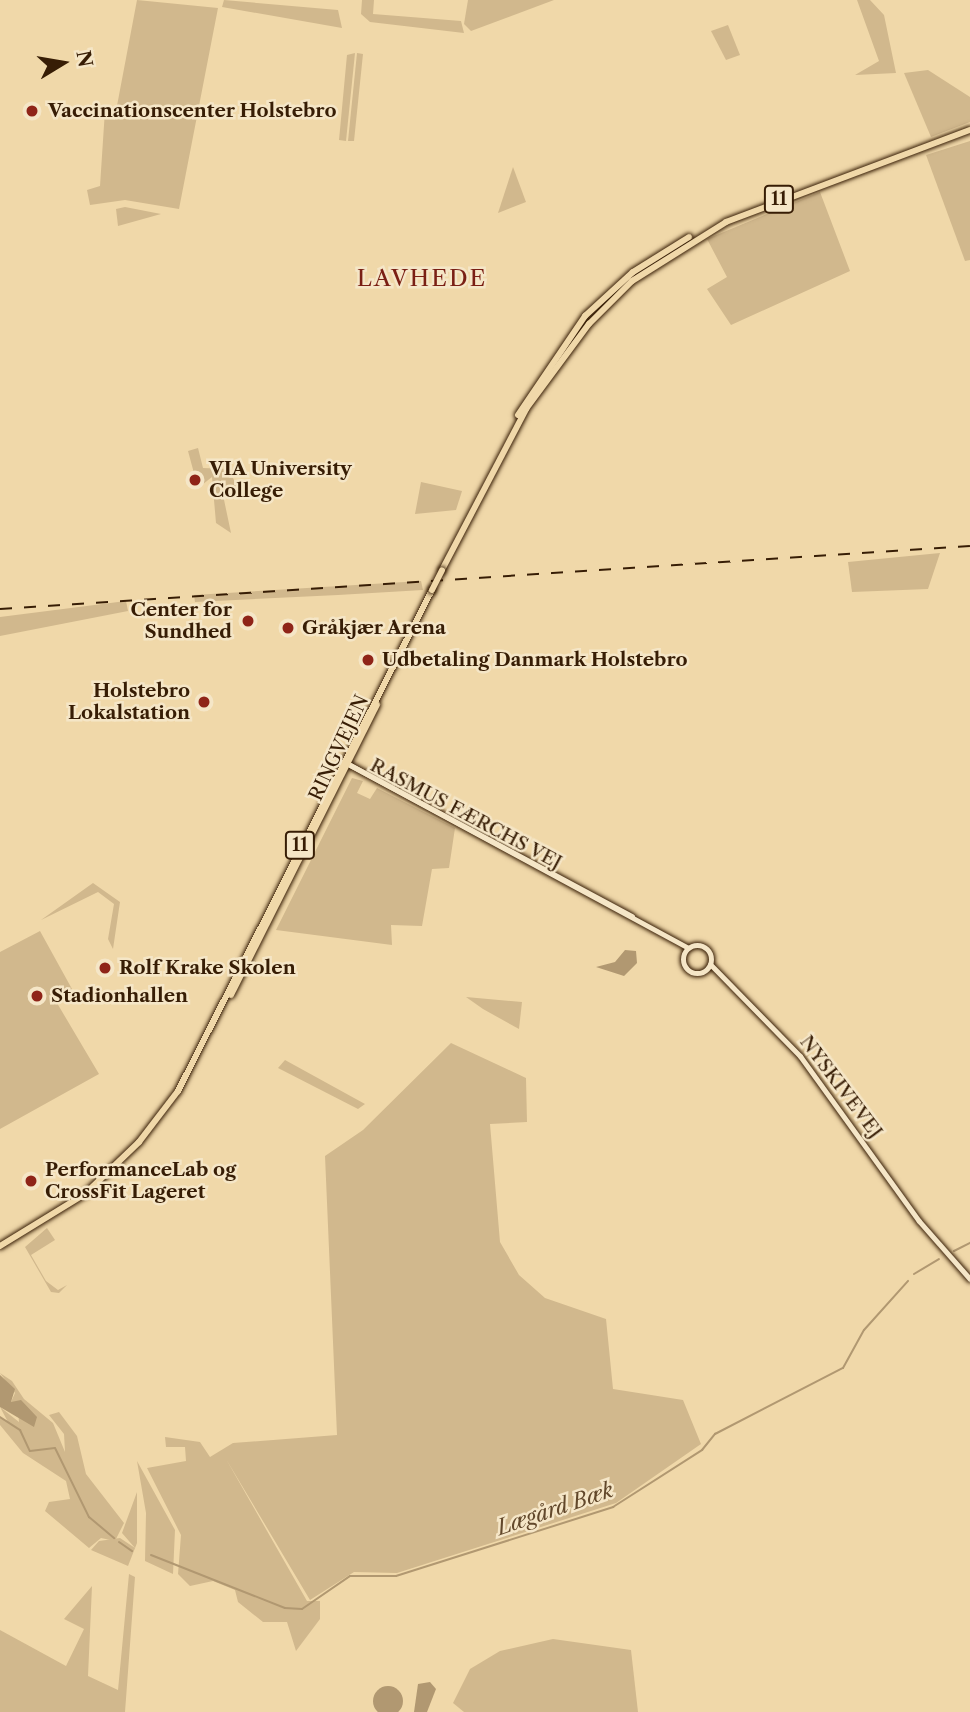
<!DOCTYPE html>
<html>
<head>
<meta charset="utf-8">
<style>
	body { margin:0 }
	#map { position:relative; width:970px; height:1712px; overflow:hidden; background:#f0d8a9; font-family:"Libre Caslon Text",serif }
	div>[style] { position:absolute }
	.green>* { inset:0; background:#d1b88d }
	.water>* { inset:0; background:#b19871 }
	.round { border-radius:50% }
	.stream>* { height:2px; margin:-1px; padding:0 1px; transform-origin:1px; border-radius:1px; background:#b19871 }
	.roads { filter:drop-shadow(0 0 2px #371d05) drop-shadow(0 0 2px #371d05) }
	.secondary>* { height:5px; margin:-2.5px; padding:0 2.5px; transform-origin:2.5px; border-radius:2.5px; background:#f5e6c7 }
	.secondary>.ring { margin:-2.5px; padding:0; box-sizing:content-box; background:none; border:5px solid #f5e6c7; border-radius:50% }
	.primary>* { height:6px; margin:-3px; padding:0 3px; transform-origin:3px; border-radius:3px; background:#f0d8a9 }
	.rail>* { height:2px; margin-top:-1px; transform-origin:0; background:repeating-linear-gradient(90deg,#371d05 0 12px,transparent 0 24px) }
	.bridges { filter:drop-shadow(0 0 2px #371d05) drop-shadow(0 0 2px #371d05) }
	.primary-bridge>* { height:6px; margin:-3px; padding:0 3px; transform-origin:3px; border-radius:3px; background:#f0d8a9 }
	.dots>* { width:19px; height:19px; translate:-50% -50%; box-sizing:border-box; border:4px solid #f5e6c7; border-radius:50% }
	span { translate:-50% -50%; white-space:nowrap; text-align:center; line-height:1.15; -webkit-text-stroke:5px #f5e6c7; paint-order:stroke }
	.shield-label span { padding:2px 5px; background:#f5e6c7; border:2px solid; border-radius:5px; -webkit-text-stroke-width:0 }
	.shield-label { font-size:18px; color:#371d05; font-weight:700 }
	.poi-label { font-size:19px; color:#371d05; font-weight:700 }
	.left { translate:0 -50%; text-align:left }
	.right { translate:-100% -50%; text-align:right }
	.street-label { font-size:19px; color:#371d05 }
	.water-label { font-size:21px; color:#62482b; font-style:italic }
	.quarter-label { font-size:23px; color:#7a1f14; letter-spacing:2px }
	.north { position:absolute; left:28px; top:28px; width:70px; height:70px; -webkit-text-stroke:5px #f5e6c7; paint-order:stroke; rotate:79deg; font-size:19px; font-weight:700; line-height:28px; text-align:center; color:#371d05 }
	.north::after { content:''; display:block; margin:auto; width:24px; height:32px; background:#371d05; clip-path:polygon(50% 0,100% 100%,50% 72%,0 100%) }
</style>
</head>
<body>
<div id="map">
	<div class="green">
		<i style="clip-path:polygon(137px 0,218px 8px,179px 209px,125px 200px,90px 205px,87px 190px,100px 186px,105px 110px,116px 111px)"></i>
		<i style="clip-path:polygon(224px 0,338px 10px,342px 28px,222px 7px)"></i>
		<i style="clip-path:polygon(362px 0,374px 0,373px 14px,461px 21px,464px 33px,370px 22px,361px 14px)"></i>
		<i style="clip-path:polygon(468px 0,554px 0,471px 31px,464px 24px)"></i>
		<i style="clip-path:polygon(857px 0,870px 0,884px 15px,896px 73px,855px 75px,879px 61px)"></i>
		<i style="clip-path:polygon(728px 25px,740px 55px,726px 60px,711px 31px)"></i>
		<i style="clip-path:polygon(355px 53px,346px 141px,339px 140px,347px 55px)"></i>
		<i style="clip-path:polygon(357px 53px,363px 54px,354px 141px,348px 141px)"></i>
		<i style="clip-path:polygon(928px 70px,970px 97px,970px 122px,931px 137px,904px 73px)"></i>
		<i style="clip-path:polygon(970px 141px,970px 260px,965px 261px,926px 155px)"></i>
		<i style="clip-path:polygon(513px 167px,526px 202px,498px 213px)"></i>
		<i style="clip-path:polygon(820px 192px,850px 271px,731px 325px,707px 289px,727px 277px,707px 239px)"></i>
		<i style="clip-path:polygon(125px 207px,161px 214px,118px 226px,116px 209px)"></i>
		<i style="clip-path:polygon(198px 448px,203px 468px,229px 469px,238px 489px,223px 495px,231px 533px,216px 523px,212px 477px,198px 488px,188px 451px)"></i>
		<i style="clip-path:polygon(421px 482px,462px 491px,456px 510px,415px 514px)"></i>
		<i style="clip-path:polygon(940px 553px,928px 589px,852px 592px,848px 562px)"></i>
		<i style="clip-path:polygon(421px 581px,423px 590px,338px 595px,195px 602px,194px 595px)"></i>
		<i style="clip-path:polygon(126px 601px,128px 611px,0 636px,0 617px)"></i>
		<i style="clip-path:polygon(352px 778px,363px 781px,357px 793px,370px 799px,377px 788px,455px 828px,449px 868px,432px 869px,422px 926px,391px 925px,392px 945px,276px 930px)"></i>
		<i style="clip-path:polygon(93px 883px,120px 902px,113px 949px,108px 939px,114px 904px,98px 892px,41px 920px)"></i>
		<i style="clip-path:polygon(40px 931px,72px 989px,57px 1003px,99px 1074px,0 1129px,0 952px)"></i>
		<i style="clip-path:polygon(466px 997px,522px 1002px,519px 1029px,483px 1009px)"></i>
		<i style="clip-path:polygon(451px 1043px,526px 1078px,527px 1122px,490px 1124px,500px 1242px,519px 1275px,545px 1298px,606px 1319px,613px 1389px,683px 1400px,701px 1444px,616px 1503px,397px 1573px,354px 1572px,310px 1600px,226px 1459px,307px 1601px,320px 1601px,320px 1619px,296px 1651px,287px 1622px,263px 1622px,238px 1602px,235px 1590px,213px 1581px,190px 1586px,178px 1574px,181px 1535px,147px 1468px,186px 1461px,185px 1447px,166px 1447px,165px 1437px,200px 1442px,210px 1457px,233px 1443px,337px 1435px,325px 1156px,363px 1130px)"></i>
		<i style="clip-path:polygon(285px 1060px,365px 1104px,358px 1109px,278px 1068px)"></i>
		<i style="clip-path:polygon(47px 1228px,55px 1240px,31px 1255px,46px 1281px,58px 1290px,67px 1285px,59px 1293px,51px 1292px,25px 1247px)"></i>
		<i style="clip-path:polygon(0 1373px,12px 1381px,24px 1399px,53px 1423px,65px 1452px,64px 1434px,49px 1415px,59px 1412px,77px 1436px,86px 1474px,124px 1523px,115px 1541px,101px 1538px,89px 1548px,45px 1511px,49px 1502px,70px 1499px,66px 1481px,23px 1453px,0 1425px,0 1417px,8px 1422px,0 1407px,19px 1422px,17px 1402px,11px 1402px,15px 1393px)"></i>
		<i style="clip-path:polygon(137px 1461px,175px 1530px,173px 1574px,145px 1561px,146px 1513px)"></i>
		<i style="clip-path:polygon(137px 1492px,137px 1543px,128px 1566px,91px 1550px,99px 1541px,120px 1538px,135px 1548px,122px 1533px)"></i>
		<i style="clip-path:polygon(129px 1574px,135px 1577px,125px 1712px,0 1712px,0 1630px,66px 1666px,84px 1629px,64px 1619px,92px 1586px,88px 1676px,118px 1690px)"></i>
		<i style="clip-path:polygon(553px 1639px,631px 1650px,638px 1712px,464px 1712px,453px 1703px,470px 1669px,500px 1651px)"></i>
	</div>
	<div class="water">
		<i style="clip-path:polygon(625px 950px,636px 951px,637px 963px,624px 976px,596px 967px,615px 962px)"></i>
		<i style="clip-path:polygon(0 1375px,15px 1389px,11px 1402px,21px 1400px,37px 1417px,34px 1427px,0 1407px)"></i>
		<i style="clip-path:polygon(430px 1682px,436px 1689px,427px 1712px,414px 1712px,418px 1684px)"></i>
		<i class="round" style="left:373px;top:1686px;width:30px;height:30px"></i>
	</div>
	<div class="stream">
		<i style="left:954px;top:1251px;width:18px;rotate:-27deg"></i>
		<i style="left:914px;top:1274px;width:29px;rotate:-31deg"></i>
		<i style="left:0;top:1417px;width:24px;rotate:33deg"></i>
		<i style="left:20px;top:1430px;width:23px;rotate:65deg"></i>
		<i style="left:30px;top:1451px;width:25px;rotate:-7deg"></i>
		<i style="left:55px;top:1448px;width:77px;rotate:63.8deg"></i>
		<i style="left:89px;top:1517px;width:33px;rotate:40deg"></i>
		<i style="left:119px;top:1542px;width:16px;rotate:35deg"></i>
		<i style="left:151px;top:1555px;width:144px;rotate:21.6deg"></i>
		<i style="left:285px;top:1608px;width:17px;rotate:3deg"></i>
		<i style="left:302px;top:1609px;width:58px;rotate:-34.5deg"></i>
		<i style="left:350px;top:1576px;width:46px"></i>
		<i style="left:396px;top:1576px;width:228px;rotate:-17.6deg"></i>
		<i style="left:613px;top:1507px;width:106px;rotate:-32.6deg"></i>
		<i style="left:702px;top:1450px;width:21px;rotate:-51deg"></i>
		<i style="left:715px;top:1434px;width:144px;rotate:-27.3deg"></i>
		<i style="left:843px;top:1368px;width:43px;rotate:-61.1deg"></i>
		<i style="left:864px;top:1330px;width:66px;rotate:-48.1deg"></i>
	</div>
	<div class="roads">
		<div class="secondary">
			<i style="left:350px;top:765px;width:384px;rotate:28.4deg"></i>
			<i style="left:350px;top:765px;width:320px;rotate:28.2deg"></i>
			<i class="ring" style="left:683px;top:945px;width:23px;height:23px"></i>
			<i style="left:710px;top:964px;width:129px;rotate:45.6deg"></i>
			<i style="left:800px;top:1056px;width:203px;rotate:54.2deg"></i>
			<i style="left:919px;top:1221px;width:77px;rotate:48.7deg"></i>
		</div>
		<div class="primary">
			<i style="left:518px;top:415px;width:120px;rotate:-55.9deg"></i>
			<i style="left:585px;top:316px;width:65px;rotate:-42.5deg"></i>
			<i style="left:633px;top:272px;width:66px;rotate:-32deg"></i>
			<i style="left:442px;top:570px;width:182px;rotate:-62.4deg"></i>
			<i style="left:526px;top:409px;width:106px;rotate:-53.5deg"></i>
			<i style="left:589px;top:324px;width:61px;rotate:-45deg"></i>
			<i style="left:632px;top:281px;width:111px;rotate:-32.1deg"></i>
			<i style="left:726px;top:222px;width:261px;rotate:-20.7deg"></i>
			<i style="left:231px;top:995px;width:325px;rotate:-63.3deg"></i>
			<i style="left:0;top:1246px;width:100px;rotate:-31.5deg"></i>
			<i style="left:85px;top:1194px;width:75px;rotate:-43.9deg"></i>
			<i style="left:139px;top:1142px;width:64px;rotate:-52.6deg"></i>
			<i style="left:178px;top:1091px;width:562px;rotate:-63.12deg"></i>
		</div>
	</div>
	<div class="rail">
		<i style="left:0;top:609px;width:972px;rotate:-3.72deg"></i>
	</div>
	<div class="bridges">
		<div class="primary-bridge">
			<i style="left:432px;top:590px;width:22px;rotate:-63deg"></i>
		</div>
	</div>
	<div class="dots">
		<i style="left:32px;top:111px;background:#8f2418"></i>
		<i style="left:195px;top:480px;background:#8f2418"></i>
		<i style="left:248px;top:621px;background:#8f2418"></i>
		<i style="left:288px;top:628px;background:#8f2418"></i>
		<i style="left:368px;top:660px;background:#8f2418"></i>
		<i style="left:204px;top:702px;background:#8f2418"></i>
		<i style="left:105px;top:968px;background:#8f2418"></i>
		<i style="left:37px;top:996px;background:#8f2418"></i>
		<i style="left:31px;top:1181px;background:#8f2418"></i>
	</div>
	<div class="shield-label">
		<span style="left:779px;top:199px">11</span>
		<span style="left:300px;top:845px">11</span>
	</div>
	<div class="poi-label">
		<span class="left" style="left:48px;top:111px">Vaccinationscenter Holstebro</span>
		<span class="left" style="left:209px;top:480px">VIA University<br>College</span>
		<span class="right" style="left:232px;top:621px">Center for<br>Sundhed</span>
		<span class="left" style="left:302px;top:628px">Gråkjær Arena</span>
		<span class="left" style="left:382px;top:660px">Udbetaling Danmark Holstebro</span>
		<span class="right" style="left:190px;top:702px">Holstebro<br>Lokalstation</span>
		<span class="left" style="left:119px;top:968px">Rolf Krake Skolen</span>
		<span class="left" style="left:51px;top:996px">Stadionhallen</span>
		<span class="left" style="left:45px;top:1181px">PerformanceLab og<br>CrossFit Lageret</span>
	</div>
	<div class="street-label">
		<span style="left:339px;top:748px;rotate:-65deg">RINGVEJEN</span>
		<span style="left:466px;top:814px;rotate:28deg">RASMUS FÆRCHS VEJ</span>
		<span style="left:841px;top:1087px;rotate:53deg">NYSKIVEVEJ</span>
	</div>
	<div class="water-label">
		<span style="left:555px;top:1509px;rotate:-19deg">Lægård Bæk</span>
	</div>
	<div class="quarter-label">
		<span style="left:422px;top:278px">LAVHEDE</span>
	</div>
	<div class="north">N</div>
</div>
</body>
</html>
